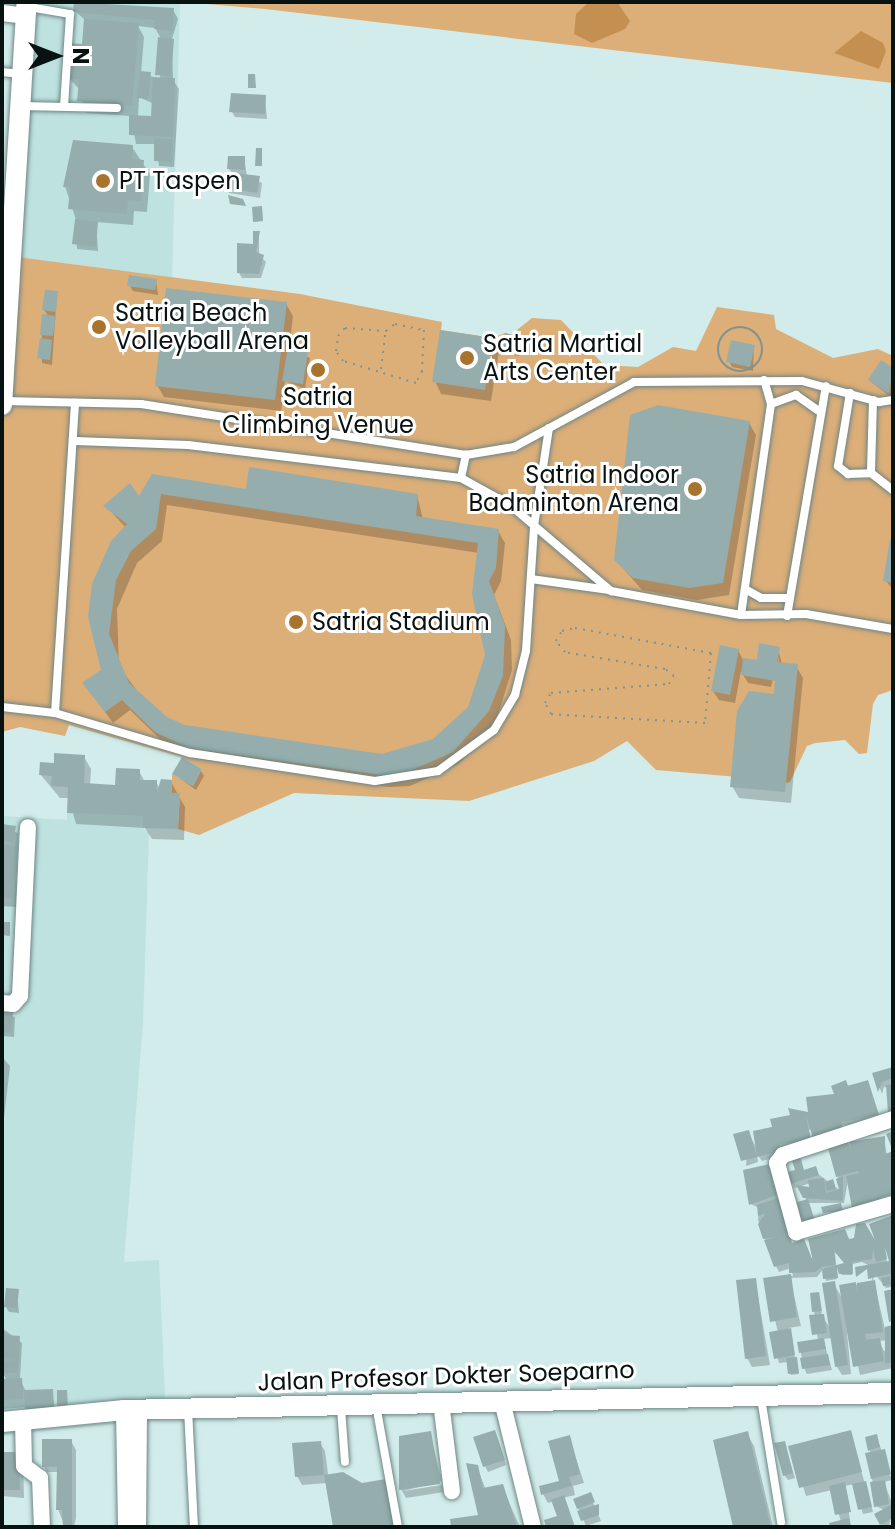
<!DOCTYPE html>
<html>
<head>
<meta charset="utf-8">
<style>
	body { margin:0 }
	#map { position:relative; width:895px; height:1529px; overflow:hidden; background:#d1ecea; font-family:Poppins,sans-serif }
	div>[style] { position:absolute }
	.built>* { inset:0; background:#bee2e0 }
	.green>* { inset:0; background:#dcae78 }
	.water>* { inset:0; background:#c49051 }
	.shadow>* { inset:0; background:#0003 }
	.building>* { inset:0; background:#95aead }
	.path>* { height:2px; margin-top:-1px; transform-origin:0; background:repeating-linear-gradient(90deg,#7f9392 0 2px,transparent 0 8px) }
	.path>.ring { margin:-1px; padding:0; box-sizing:content-box; background:none; border:2px solid #7f9392; border-radius:50% }
	.roads { filter:drop-shadow(0 0 2px #6e8685) drop-shadow(0 0 2px #6e8685) }
	.service>* { height:8px; margin:-4px; padding:0 4px; transform-origin:4px; border-radius:4px; background:#fff }
	.minor>* { height:16px; margin:-8px; padding:0 8px; transform-origin:8px; border-radius:8px; background:#fff }
	.tertiary>* { height:20px; margin:-10px; padding:0 10px; transform-origin:10px; border-radius:10px; background:#fff }
	.dots>* { width:22px; height:22px; translate:-50% -50%; box-sizing:border-box; border:4px solid #fff; border-radius:50% }
	span { translate:-50% -50%; white-space:nowrap; text-align:center; line-height:1.15; -webkit-text-stroke:6px #fff; paint-order:stroke }
	.poi-label { font-size:24px; color:#081211 }
	.left { translate:0 -50%; text-align:left }
	.right { translate:-100% -50%; text-align:right }
	.street-label { font-size:24px; color:#081211 }
	.frame { position:absolute; inset:0; border:4px solid #081211; pointer-events:none }
	.north { position:absolute; left:16px; top:16px; width:80px; height:80px; -webkit-text-stroke:6px #fff; paint-order:stroke; rotate:90deg; font-size:22px; font-weight:700; line-height:32px; text-align:center; color:#081211 }
	.north::after { content:''; display:block; margin:auto; width:28px; height:36px; background:#081211; clip-path:polygon(50% 0,100% 100%,50% 72%,0 100%) }
</style>
</head>
<body>
<div id="map">
	<div class="built">
		<i style="clip-path:polygon(29px 2px,180px 2px,172px 278px,10px 256px,2px 445px,2px 254px)"></i>
		<i style="clip-path:polygon(67px 813px,143px 816px,143px 828px,149px 833px,143px 1023px,124px 1262px,159px 1260px,166px 1419px,2px 1435px,2px 816px,67px 820px)"></i>
	</div>
	<div class="green">
		<i style="clip-path:polygon(184px 2px,893px 2px,893px 83px,265px 9px)"></i>
		<i style="clip-path:polygon(10px 256px,300px 294px,442px 322px,441px 330px,493px 338px,505px 333px,520px 337px,517px 330px,532px 318px,561px 320px,604px 365px,638px 367px,673px 347px,696px 351px,717px 307px,774px 315px,776px 329px,833px 358px,878px 349px,893px 356px,893px 690px,878px 695px,873px 704px,867px 753px,859px 754px,845px 740px,815px 743px,807px 746px,790px 782px,778px 785px,762px 779px,656px 770px,627px 741px,594px 761px,469px 801px,294px 793px,199px 835px,178px 829px,180px 793px,172px 793px,172px 774px,193px 786px,202px 769px,182px 757px,69px 725px,65px 736px,20px 727px,2px 732px,2px 445px)"></i>
	</div>
	<div class="water">
		<i style="clip-path:polygon(617px 2px,630px 21px,625px 29px,592px 43px,574px 34px,576px 14px,588px 3px)"></i>
		<i style="clip-path:polygon(861px 31px,883px 43px,886px 51px,879px 69px,834px 53px)"></i>
	</div>
	<div class="shadow">
		<i style="clip-path:polygon(evenodd,76px 2px,173px 10px,178px 19px,172px 39px,173px 80px,179px 89px,174px 167px,159px 166px,156px 144px,136px 144px,131px 116px,86px 113px,80px 90px,69px 78px,84px 46px,86px 21px,75px 11px,76px 2px,138px 26px,155px 28px,162px 40px,160px 79px,141px 73px,144px 37px,138px 26px,76px 2px,139px 97px,154px 104px,153px 118px,138px 117px,139px 97px)"></i>
		<i style="clip-path:polygon(265px 97px,267px 119px,235px 117px,232px 112px)"></i>
		<i style="clip-path:polygon(132px 147px,150px 174px,147px 212px,134px 211px,133px 225px,96px 222px,98px 251px,77px 249px,76px 220px,65px 186px)"></i>
		<i style="clip-path:polygon(244px 158px,247px 176px,262px 183px,260px 198px,229px 193px,226px 188px,233px 174px,229px 169px)"></i>
		<i style="clip-path:polygon(259px 233px,259px 255px,266px 262px,261px 278px,242px 278px,239px 273px)"></i>
		<i style="clip-path:polygon(156px 280px,158px 295px,133px 291px,130px 286px)"></i>
		<i style="clip-path:polygon(57px 293px,52px 365px,42px 363px,42px 334px,49px 317px,44px 310px)"></i>
		<i style="clip-path:polygon(286px 304px,293px 316px,289px 350px,310px 358px,305px 389px,285px 381px,281px 411px,164px 397px,157px 385px)"></i>
		<i style="clip-path:polygon(519px 339px,519px 356px,506px 353px,503px 348px)"></i>
		<i style="clip-path:polygon(492px 340px,499px 352px,491px 401px,441px 394px,435px 381px)"></i>
		<i style="clip-path:polygon(754px 347px,753px 371px,732px 367px,729px 361px)"></i>
		<i style="clip-path:polygon(881px 362px,893px 370px,892px 398px,870px 381px)"></i>
		<i style="clip-path:polygon(749px 423px,756px 435px,729px 595px,697px 600px,642px 590px,616px 560px)"></i>
		<i style="clip-path:polygon(evenodd,153px 476px,247px 491px,417px 495px,423px 519px,498px 531px,505px 543px,501px 581px,494px 595px,511px 640px,512px 670px,495px 724px,459px 764px,410px 786px,389px 787px,197px 759px,164px 743px,130px 710px,113px 723px,85px 684px,104px 670px,90px 617px,126px 528px,106px 506px,139px 500px,153px 476px,167px 505px,479px 553px,487px 655px,477px 695px,458px 723px,434px 741px,382px 756px,184px 727px,151px 709px,119px 667px,117px 609px,137px 563px,162px 541px,167px 505px)"></i>
		<i style="clip-path:polygon(893px 542px,893px 590px,886px 581px)"></i>
		<i style="clip-path:polygon(778px 649px,782px 664px,796px 666px,803px 678px,791px 803px,739px 798px,732px 786px,776px 696px,779px 656px,771px 687px,748px 683px,741px 671px,735px 703px,719px 700px,713px 691px,738px 650px,743px 660px,758px 663px)"></i>
		<i style="clip-path:polygon(84px 757px,91px 769px,90px 786px,117px 787px,139px 771px,145px 782px,156px 782px,160px 789px,171px 782px,185px 807px,184px 840px,152px 839px,145px 828px,76px 824px,69px 798px,60px 798px,41px 775px)"></i>
		<i style="clip-path:polygon(201px 771px,204px 776px,196px 790px,174px 774px)"></i>
		<i style="clip-path:polygon(2px 826px,18px 833px,16px 907px,2px 906px)"></i>
		<i style="clip-path:polygon(2px 1012px,15px 1017px,14px 1037px,2px 1036px)"></i>
		<i style="clip-path:polygon(2px 1057px,10px 1066px,3px 1127px,2px 1127px)"></i>
		<i style="clip-path:polygon(893px 1069px,893px 1088px,884px 1087px,882px 1094px,875px 1075px)"></i>
		<i style="clip-path:polygon(867px 1082px,881px 1120px,809px 1130px,812px 1146px,762px 1161px,757px 1154px,758px 1162px,746px 1166px,748px 1132px,758px 1151px,774px 1128px,772px 1120px,841px 1105px,833px 1088px)"></i>
		<i style="clip-path:polygon(884px 1138px,887px 1155px,893px 1153px,893px 1199px,881px 1190px,877px 1209px,857px 1213px,848px 1180px,844px 1203px,808px 1203px,805px 1197px,811px 1183px,795px 1188px,792px 1183px,804px 1172px,818px 1174px,841px 1191px,831px 1149px)"></i>
		<i style="clip-path:polygon(evenodd,769px 1166px,796px 1260px,802px 1256px,795px 1245px,803px 1242px,813px 1264px,810px 1240px,844px 1232px,849px 1241px,856px 1240px,858px 1226px,864px 1225px,876px 1244px,872px 1226px,893px 1217px,891px 1287px,886px 1288px,871px 1269px,885px 1329px,893px 1327px,893px 1368px,860px 1375px,844px 1302px,851px 1374px,842px 1375px,837px 1367px,832px 1338px,823px 1339px,832px 1370px,807px 1374px,804px 1368px,799px 1344px,818px 1341px,812px 1295px,819px 1296px,822px 1316px,830px 1328px,824px 1285px,834px 1284px,843px 1300px,842px 1287px,873px 1282px,868px 1265px,862px 1262px,853px 1264px,852px 1275px,842px 1275px,839px 1268px,848px 1266px,835px 1252px,837px 1279px,826px 1281px,824px 1268px,817px 1277px,790px 1278px,801px 1326px,788px 1328px,799px 1374px,791px 1375px,789px 1362px,779px 1363px,771px 1333px,778px 1332px,765px 1280px,793px 1276px,791px 1268px,779px 1272px,776px 1266px,758px 1220px,759px 1208px,751px 1204px,746px 1171px,769px 1166px,878px 1228px,882px 1228px,893px 1262px,887px 1262px,878px 1228px,769px 1166px,890px 1340px,891px 1350px,884px 1351px,879px 1341px,890px 1340px)"></i>
		<i style="clip-path:polygon(755px 1280px,770px 1365px,752px 1367px,747px 1358px)"></i>
		<i style="clip-path:polygon(17px 1291px,19px 1313px,9px 1312px,6px 1307px)"></i>
		<i style="clip-path:polygon(2px 1328px,22px 1343px,20px 1379px,26px 1392px,52px 1391px,56px 1415px,27px 1407px,2px 1409px,2px 1381px,7px 1381px,2px 1371px)"></i>
		<i style="clip-path:polygon(850px 1432px,873px 1512px,863px 1514px,854px 1484px,845px 1486px,851px 1527px,832px 1527px,841px 1522px,832px 1490px,806px 1496px,791px 1448px)"></i>
		<i style="clip-path:polygon(430px 1433px,442px 1481px,403px 1491px,442px 1485px,444px 1492px,406px 1498px,401px 1489px)"></i>
		<i style="clip-path:polygon(747px 1434px,754px 1446px,773px 1527px,735px 1527px)"></i>
		<i style="clip-path:polygon(497px 1437px,506px 1465px,488px 1472px,485px 1466px)"></i>
		<i style="clip-path:polygon(569px 1437px,584px 1483px,573px 1486px,575px 1495px,563px 1498px,574px 1527px,549px 1527px,559px 1517px,554px 1501px,548px 1503px,543px 1494px,562px 1482px)"></i>
		<i style="clip-path:polygon(877px 1438px,892px 1480px,884px 1482px,893px 1506px,889px 1527px,883px 1527px,877px 1515px,884px 1510px,876px 1506px,872px 1478px,870px 1450px)"></i>
		<i style="clip-path:polygon(71px 1441px,76px 1450px,76px 1518px,74px 1527px,65px 1527px,58px 1509px,58px 1472px,47px 1472px,44px 1467px)"></i>
		<i style="clip-path:polygon(320px 1443px,325px 1451px,335px 1527px,327px 1483px,302px 1485px,297px 1476px)"></i>
		<i style="clip-path:polygon(784px 1443px,795px 1478px,788px 1480px,784px 1475px)"></i>
		<i style="clip-path:polygon(2px 1454px,23px 1462px,24px 1498px,2px 1496px)"></i>
		<i style="clip-path:polygon(477px 1467px,486px 1490px,502px 1486px,520px 1527px,453px 1527px,480px 1516px)"></i>
		<i style="clip-path:polygon(590px 1495px,601px 1521px,586px 1526px,578px 1508px)"></i>
	</div>
	<div class="building">
		<i style="clip-path:polygon(74px 2px,174px 8px,172px 31px,154px 29px,155px 20px,73px 12px)"></i>
		<i style="clip-path:polygon(84px 19px,139px 23px,132px 105px,77px 101px,79px 79px,67px 79px,70px 43px,82px 44px)"></i>
		<i style="clip-path:polygon(158px 37px,174px 39px,171px 76px,155px 75px)"></i>
		<i style="clip-path:polygon(140px 71px,151px 72px,148px 99px,137px 98px)"></i>
		<i style="clip-path:polygon(248px 74px,255px 74px,256px 88px,248px 88px)"></i>
		<i style="clip-path:polygon(153px 77px,175px 78px,173px 137px,129px 135px,129px 115px,151px 116px)"></i>
		<i style="clip-path:polygon(231px 93px,266px 95px,265px 114px,229px 112px)"></i>
		<i style="clip-path:polygon(154px 138px,173px 139px,172px 162px,154px 161px)"></i>
		<i style="clip-path:polygon(73px 140px,133px 145px,132px 159px,144px 160px,141px 201px,128px 200px,127px 214px,68px 209px,70px 187px,63px 187px)"></i>
		<i style="clip-path:polygon(256px 148px,262px 148px,262px 166px,255px 166px)"></i>
		<i style="clip-path:polygon(228px 156px,245px 156px,245px 170px,227px 169px)"></i>
		<i style="clip-path:polygon(226px 172px,260px 176px,257px 193px,224px 188px)"></i>
		<i style="clip-path:polygon(228px 195px,243px 199px,246px 206px,230px 204px)"></i>
		<i style="clip-path:polygon(262px 206px,263px 221px,253px 222px,252px 207px)"></i>
		<i style="clip-path:polygon(75px 219px,98px 222px,96px 247px,72px 244px)"></i>
		<i style="clip-path:polygon(253px 231px,260px 231px,256px 252px,264px 255px,259px 274px,237px 273px,237px 243px,253px 244px)"></i>
		<i style="clip-path:polygon(129px 275px,157px 279px,155px 290px,127px 286px)"></i>
		<i style="clip-path:polygon(166px 288px,287px 302px,275px 400px,155px 386px)"></i>
		<i style="clip-path:polygon(45px 290px,58px 291px,56px 312px,42px 310px)"></i>
		<i style="clip-path:polygon(42px 314px,56px 316px,53px 336px,40px 335px)"></i>
		<i style="clip-path:polygon(440px 330px,493px 338px,485px 390px,432px 382px)"></i>
		<i style="clip-path:polygon(505px 333px,520px 337px,517px 352px,501px 348px)"></i>
		<i style="clip-path:polygon(40px 338px,52px 340px,50px 360px,37px 358px)"></i>
		<i style="clip-path:polygon(731px 340px,755px 345px,750px 367px,726px 362px)"></i>
		<i style="clip-path:polygon(288px 347px,308px 351px,303px 384px,282px 381px)"></i>
		<i style="clip-path:polygon(881px 360px,893px 368px,889px 394px,868px 380px)"></i>
		<i style="clip-path:polygon(658px 405px,750px 421px,723px 583px,689px 588px,633px 578px,614px 560px,630px 415px)"></i>
		<i style="clip-path:polygon(evenodd,249px 467px,418px 494px,416px 516px,499px 529px,496px 568px,489px 581px,505px 626px,503px 676px,489px 711px,453px 752px,403px 774px,381px 775px,189px 748px,155px 732px,122px 700px,105px 712px,82px 683px,101px 670px,88px 617px,92px 584px,111px 541px,127px 524px,103px 506px,130px 483px,139px 496px,152px 474px,246px 489px,249px 467px,161px 494px,478px 543px,472px 594px,485px 655px,468px 707px,433px 739px,382px 754px,185px 725px,167px 717px,129px 683px,109px 634px,116px 580px,131px 551px,156px 529px,161px 494px)"></i>
		<i style="clip-path:polygon(890px 539px,893px 540px,893px 583px,883px 581px)"></i>
		<i style="clip-path:polygon(759px 643px,780px 647px,777px 662px,798px 664px,785px 792px,730px 787px,737px 711px,749px 691px,774px 694px,775px 681px,741px 675px,743px 658px,757px 660px)"></i>
		<i style="clip-path:polygon(720px 645px,739px 649px,730px 695px,711px 691px)"></i>
		<i style="clip-path:polygon(54px 753px,85px 755px,84px 783px,115px 785px,116px 768px,140px 769px,140px 780px,157px 780px,157px 792px,161px 779px,172px 780px,172px 793px,180px 793px,178px 829px,143px 828px,143px 816px,67px 813px,68px 787px,51px 786px,52px 776px,39px 775px,40px 762px,54px 763px)"></i>
		<i style="clip-path:polygon(182px 757px,202px 769px,193px 786px,172px 774px)"></i>
		<i style="clip-path:polygon(2px 824px,16px 826px,13px 842px,2px 841px)"></i>
		<i style="clip-path:polygon(2px 845px,17px 846px,12px 899px,2px 898px)"></i>
		<i style="clip-path:polygon(2px 922px,10px 922px,10px 936px,2px 935px)"></i>
		<i style="clip-path:polygon(2px 1010px,13px 1010px,12px 1032px,2px 1032px)"></i>
		<i style="clip-path:polygon(893px 1067px,893px 1078px,882px 1082px,878px 1092px,872px 1073px)"></i>
		<i style="clip-path:polygon(846px 1080px,848px 1086px,868px 1080px,879px 1115px,842px 1122px,842px 1130px,814px 1141px,806px 1116px,811px 1141px,779px 1144px,780px 1151px,757px 1157px,753px 1131px,772px 1127px,770px 1119px,790px 1115px,788px 1108px,808px 1112px,806px 1097px,834px 1094px,831px 1086px)"></i>
		<i style="clip-path:polygon(893px 1084px,893px 1113px,888px 1113px,886px 1085px)"></i>
		<i style="clip-path:polygon(749px 1130px,757px 1157px,741px 1161px,733px 1134px)"></i>
		<i style="clip-path:polygon(893px 1131px,893px 1194px,852px 1208px,846px 1176px,859px 1173px,858px 1171px,836px 1177px,828px 1148px,848px 1142px,851px 1149px,849px 1142px,885px 1136px,885px 1154px,893px 1151px,886px 1134px)"></i>
		<i style="clip-path:polygon(799px 1152px,804px 1170px,816px 1166px,819px 1175px,790px 1184px,787px 1172px,795px 1170px,791px 1158px)"></i>
		<i style="clip-path:polygon(770px 1164px,777px 1195px,749px 1205px,743px 1170px)"></i>
		<i style="clip-path:polygon(843px 1176px,843px 1201px,803px 1198px,796px 1185px,809px 1187px,808px 1180px,824px 1178px,826px 1193px,839px 1189px,836px 1179px)"></i>
		<i style="clip-path:polygon(833px 1179px,836px 1189px,827px 1191px,825px 1182px)"></i>
		<i style="clip-path:polygon(780px 1197px,789px 1230px,785px 1236px,790px 1235px,792px 1243px,804px 1239px,813px 1261px,808px 1239px,845px 1229px,849px 1239px,854px 1238px,856px 1224px,865px 1223px,875px 1240px,869px 1224px,893px 1215px,893px 1273px,868px 1279px,867px 1269px,856px 1277px,855px 1267px,889px 1261px,885px 1247px,887px 1259px,876px 1262px,873px 1250px,872px 1259px,852px 1262px,853px 1274px,839px 1274px,837px 1267px,838px 1278px,823px 1279px,822px 1269px,844px 1263px,834px 1251px,836px 1265px,822px 1267px,815px 1272px,789px 1273px,789px 1263px,774px 1267px,764px 1240px,778px 1237px,763px 1239px,758px 1224px,779px 1217px,758px 1224px,766px 1213px,758px 1216px,757px 1205px)"></i>
		<i style="clip-path:polygon(808px 1199px,815px 1221px,802px 1224px,797px 1202px)"></i>
		<i style="clip-path:polygon(841px 1203px,843px 1211px,823px 1213px,821px 1207px)"></i>
		<i style="clip-path:polygon(791px 1274px,797px 1317px,770px 1322px,763px 1278px)"></i>
		<i style="clip-path:polygon(890px 1276px,891px 1285px,883px 1286px,881px 1278px)"></i>
		<i style="clip-path:polygon(756px 1278px,766px 1356px,745px 1359px,736px 1280px)"></i>
		<i style="clip-path:polygon(875px 1280px,883px 1332px,865px 1334px,866px 1340px,880px 1338px,884px 1361px,853px 1367px,839px 1285px,856px 1282px,857px 1293px,857px 1283px)"></i>
		<i style="clip-path:polygon(835px 1281px,848px 1365px,835px 1367px,822px 1283px)"></i>
		<i style="clip-path:polygon(6px 1288px,19px 1289px,17px 1308px,4px 1307px)"></i>
		<i style="clip-path:polygon(893px 1289px,893px 1321px,889px 1322px,884px 1291px)"></i>
		<i style="clip-path:polygon(819px 1292px,822px 1311px,812px 1312px,810px 1293px)"></i>
		<i style="clip-path:polygon(824px 1314px,827px 1333px,812px 1335px,809px 1315px)"></i>
		<i style="clip-path:polygon(893px 1325px,893px 1362px,885px 1364px,885px 1327px)"></i>
		<i style="clip-path:polygon(2px 1326px,6px 1335px,20px 1336px,18px 1372px,2px 1374px,2px 1361px,17px 1360px,2px 1359px)"></i>
		<i style="clip-path:polygon(791px 1328px,795px 1355px,774px 1359px,769px 1332px)"></i>
		<i style="clip-path:polygon(824px 1338px,826px 1349px,799px 1353px,797px 1342px)"></i>
		<i style="clip-path:polygon(828px 1354px,830px 1365px,802px 1369px,800px 1358px)"></i>
		<i style="clip-path:polygon(797px 1357px,799px 1373px,788px 1374px,786px 1358px)"></i>
		<i style="clip-path:polygon(22px 1378px,23px 1399px,2px 1400px,2px 1379px)"></i>
		<i style="clip-path:polygon(53px 1389px,54px 1410px,25px 1412px,24px 1390px)"></i>
		<i style="clip-path:polygon(57px 1390px,67px 1390px,68px 1407px,57px 1407px)"></i>
		<i style="clip-path:polygon(495px 1430px,505px 1460px,483px 1467px,473px 1437px)"></i>
		<i style="clip-path:polygon(851px 1430px,862px 1472px,799px 1488px,788px 1446px)"></i>
		<i style="clip-path:polygon(431px 1431px,440px 1484px,399px 1490px,399px 1436px)"></i>
		<i style="clip-path:polygon(748px 1431px,771px 1527px,733px 1527px,713px 1440px)"></i>
		<i style="clip-path:polygon(877px 1434px,880px 1447px,868px 1451px,865px 1437px)"></i>
		<i style="clip-path:polygon(570px 1435px,580px 1474px,569px 1477px,572px 1486px,541px 1495px,539px 1486px,559px 1481px,548px 1441px)"></i>
		<i style="clip-path:polygon(42px 1439px,72px 1439px,72px 1527px,63px 1527px,62px 1510px,56px 1510px,57px 1467px,42px 1467px)"></i>
		<i style="clip-path:polygon(321px 1441px,324px 1475px,295px 1477px,292px 1443px)"></i>
		<i style="clip-path:polygon(785px 1441px,793px 1473px,783px 1476px,774px 1443px)"></i>
		<i style="clip-path:polygon(885px 1449px,891px 1474px,871px 1479px,865px 1453px)"></i>
		<i style="clip-path:polygon(2px 1452px,19px 1452px,20px 1490px,2px 1490px)"></i>
		<i style="clip-path:polygon(466px 1463px,478px 1465px,483px 1488px,503px 1484px,517px 1527px,451px 1527px,450px 1519px,478px 1515px)"></i>
		<i style="clip-path:polygon(343px 1472px,362px 1483px,386px 1479px,394px 1527px,333px 1527px,324px 1475px)"></i>
		<i style="clip-path:polygon(885px 1480px,889px 1504px,874px 1507px,870px 1482px)"></i>
		<i style="clip-path:polygon(866px 1481px,872px 1507px,858px 1510px,852px 1484px)"></i>
		<i style="clip-path:polygon(845px 1482px,851px 1512px,835px 1515px,829px 1486px)"></i>
		<i style="clip-path:polygon(591px 1492px,595px 1502px,577px 1509px,573px 1499px)"></i>
		<i style="clip-path:polygon(564px 1495px,575px 1527px,546px 1527px,544px 1520px,557px 1516px,551px 1500px)"></i>
		<i style="clip-path:polygon(599px 1504px,599px 1515px,581px 1521px,577px 1511px)"></i>
		<i style="clip-path:polygon(893px 1504px,893px 1518px,880px 1525px,874px 1514px)"></i>
		<i style="clip-path:polygon(849px 1518px,851px 1527px,830px 1527px,829px 1523px)"></i>
	</div>
	<div class="path">
		<i class="ring" style="left:718px;top:327px;width:42px;height:42px"></i>
		<i style="left:381px;top:369px;width:38px;rotate:-83deg"></i>
		<i style="left:386px;top:331px;width:11px;rotate:-38deg"></i>
		<i style="left:395px;top:324px;width:30px;rotate:12deg"></i>
		<i style="left:424px;top:330px;width:41px;rotate:92.8deg"></i>
		<i style="left:422px;top:371px;width:13px;rotate:117deg"></i>
		<i style="left:416px;top:383px;width:76px;rotate:-163.2deg"></i>
		<i style="left:343px;top:361px;width:12px;rotate:-125deg"></i>
		<i style="left:336px;top:351px;width:15px;rotate:-82deg"></i>
		<i style="left:338px;top:336px;width:11px;rotate:-49deg"></i>
		<i style="left:345px;top:328px;width:41px;rotate:4.2deg"></i>
		<i style="left:575px;top:628px;width:138px;rotate:10.4deg"></i>
		<i style="left:711px;top:653px;width:70px;rotate:94.9deg"></i>
		<i style="left:705px;top:723px;width:154px;rotate:-176.7deg"></i>
		<i style="left:551px;top:714px;width:13px;rotate:-119deg"></i>
		<i style="left:545px;top:703px;width:12px;rotate:-59deg"></i>
		<i style="left:551px;top:693px;width:118px;rotate:-4.4deg"></i>
		<i style="left:669px;top:684px;width:9px;rotate:-58deg"></i>
		<i style="left:674px;top:676px;width:11px;rotate:-142deg"></i>
		<i style="left:665px;top:669px;width:101px;rotate:-170.4deg"></i>
		<i style="left:565px;top:652px;width:14px;rotate:-129deg"></i>
		<i style="left:556px;top:641px;width:12px;rotate:-59deg"></i>
		<i style="left:562px;top:631px;width:13px;rotate:-13deg"></i>
	</div>
	<div class="roads">
		<div class="service">
			<i style="left:29px;top:7px;width:42px;rotate:9.7deg"></i>
			<i style="left:70px;top:14px;width:92px;rotate:93.7deg"></i>
			<i style="left:2px;top:72px;width:19px;rotate:6deg"></i>
			<i style="left:20px;top:106px;width:97px;rotate:1.2deg"></i>
			<i style="left:850px;top:393px;width:74px;rotate:99.3deg"></i>
			<i style="left:838px;top:466px;width:13px;rotate:39deg"></i>
			<i style="left:848px;top:474px;width:23px;rotate:-2deg"></i>
			<i style="left:873px;top:400px;width:73px;rotate:91.6deg"></i>
			<i style="left:871px;top:473px;width:28px;rotate:38deg"></i>
			<i style="left:3px;top:401px;width:138px;rotate:1.2deg"></i>
			<i style="left:141px;top:404px;width:329px;rotate:8.9deg"></i>
			<i style="left:466px;top:455px;width:49px;rotate:-9.5deg"></i>
			<i style="left:514px;top:447px;width:136px;rotate:-28.4deg"></i>
			<i style="left:634px;top:382px;width:168px;rotate:-0.3deg"></i>
			<i style="left:802px;top:381px;width:80px;rotate:15.3deg"></i>
			<i style="left:879px;top:402px;width:14px;rotate:-8deg"></i>
			<i style="left:771px;top:404px;width:27px;rotate:-20deg"></i>
			<i style="left:796px;top:395px;width:29px;rotate:35deg"></i>
			<i style="left:75px;top:441px;width:113px;rotate:2deg"></i>
			<i style="left:188px;top:445px;width:275px;rotate:6.9deg"></i>
			<i style="left:461px;top:478px;width:56px;rotate:28.9deg"></i>
			<i style="left:510px;top:505px;width:133px;rotate:40.4deg"></i>
			<i style="left:611px;top:591px;width:132px;rotate:10.5deg"></i>
			<i style="left:741px;top:615px;width:65px;rotate:-0.9deg"></i>
			<i style="left:806px;top:614px;width:88px;rotate:9.8deg"></i>
			<i style="left:461px;top:478px;width:24px;rotate:-78deg"></i>
			<i style="left:531px;top:579px;width:79px;rotate:8deg"></i>
			<i style="left:745px;top:589px;width:18px;rotate:29deg"></i>
			<i style="left:761px;top:598px;width:28px"></i>
			<i style="left:741px;top:615px;width:213px;rotate:-81.9deg"></i>
			<i style="left:771px;top:404px;width:25px;rotate:-106deg"></i>
			<i style="left:787px;top:616px;width:233px;rotate:-80.4deg"></i>
			<i style="left:2px;top:707px;width:53px;rotate:6.5deg"></i>
			<i style="left:55px;top:713px;width:141px;rotate:16.5deg"></i>
			<i style="left:190px;top:753px;width:187px;rotate:8.6deg"></i>
			<i style="left:375px;top:781px;width:64px;rotate:-9deg"></i>
			<i style="left:438px;top:771px;width:69px;rotate:-36.2deg"></i>
			<i style="left:494px;top:730px;width:41px;rotate:-59deg"></i>
			<i style="left:515px;top:695px;width:45px;rotate:-76deg"></i>
			<i style="left:526px;top:651px;width:125px;rotate:-86.3deg"></i>
			<i style="left:534px;top:526px;width:99px;rotate:-81.3deg"></i>
			<i style="left:55px;top:713px;width:311px;rotate:-86.3deg"></i>
			<i style="left:761px;top:1398px;width:126px;rotate:80.8deg"></i>
			<i style="left:376px;top:1405px;width:124px;rotate:79.8deg"></i>
			<i style="left:341px;top:1408px;width:54px;rotate:85.8deg"></i>
			<i style="left:188px;top:1409px;width:118px;rotate:87.1deg"></i>
		</div>
		<div class="minor">
			<i style="left:2px;top:13px;width:25px;rotate:7deg"></i>
			<i style="left:2px;top:1003px;width:11px;rotate:5deg"></i>
			<i style="left:13px;top:1004px;width:11px;rotate:-49deg"></i>
			<i style="left:20px;top:996px;width:169px;rotate:-87.3deg"></i>
			<i style="left:893px;top:1119px;width:116px;rotate:161.9deg"></i>
			<i style="left:783px;top:1155px;width:10px;rotate:127deg"></i>
			<i style="left:777px;top:1163px;width:72px;rotate:74.6deg"></i>
			<i style="left:796px;top:1232px;width:101px;rotate:-16.1deg"></i>
			<i style="left:502px;top:1401px;width:130px;rotate:76.2deg"></i>
			<i style="left:441px;top:1402px;width:90px;rotate:83deg"></i>
			<i style="left:124px;top:1410px;width:117px;rotate:89deg"></i>
			<i style="left:23px;top:1419px;width:47px;rotate:88.8deg"></i>
			<i style="left:24px;top:1466px;width:20px;rotate:37deg"></i>
			<i style="left:40px;top:1478px;width:49px;rotate:87.7deg"></i>
			<i style="left:138px;top:1527px;width:117px;rotate:-89.5deg"></i>
		</div>
		<div class="tertiary">
			<i style="left:2px;top:405px;width:404px;rotate:-86.5deg"></i>
			<i style="left:2px;top:1422px;width:123px;rotate:-5.6deg"></i>
			<i style="left:124px;top:1410px;width:769px;rotate:-1.27deg"></i>
		</div>
	</div>
	<div class="dots">
		<i style="left:103px;top:181px;background:#a8732d"></i>
		<i style="left:99px;top:327px;background:#a8732d"></i>
		<i style="left:467px;top:358px;background:#a8732d"></i>
		<i style="left:318px;top:370px;background:#a8732d"></i>
		<i style="left:695px;top:489px;background:#a8732d"></i>
		<i style="left:296px;top:622px;background:#a8732d"></i>
	</div>
	<div class="poi-label">
		<span class="left" style="left:119px;top:181px">PT Taspen</span>
		<span class="left" style="left:115px;top:327px">Satria Beach<br>Volleyball Arena</span>
		<span class="left" style="left:483px;top:358px">Satria Martial<br>Arts Center</span>
		<span style="left:318px;top:411px">Satria<br>Climbing Venue</span>
		<span class="right" style="left:679px;top:489px">Satria Indoor<br>Badminton Arena</span>
		<span class="left" style="left:312px;top:622px">Satria Stadium</span>
	</div>
	<div class="street-label">
		<span style="left:446px;top:1376px;rotate:-2deg">Jalan Profesor Dokter Soeparno</span>
	</div>
	<div class="frame"></div>
	<div class="north">N</div>
</div>
</body>
</html>
